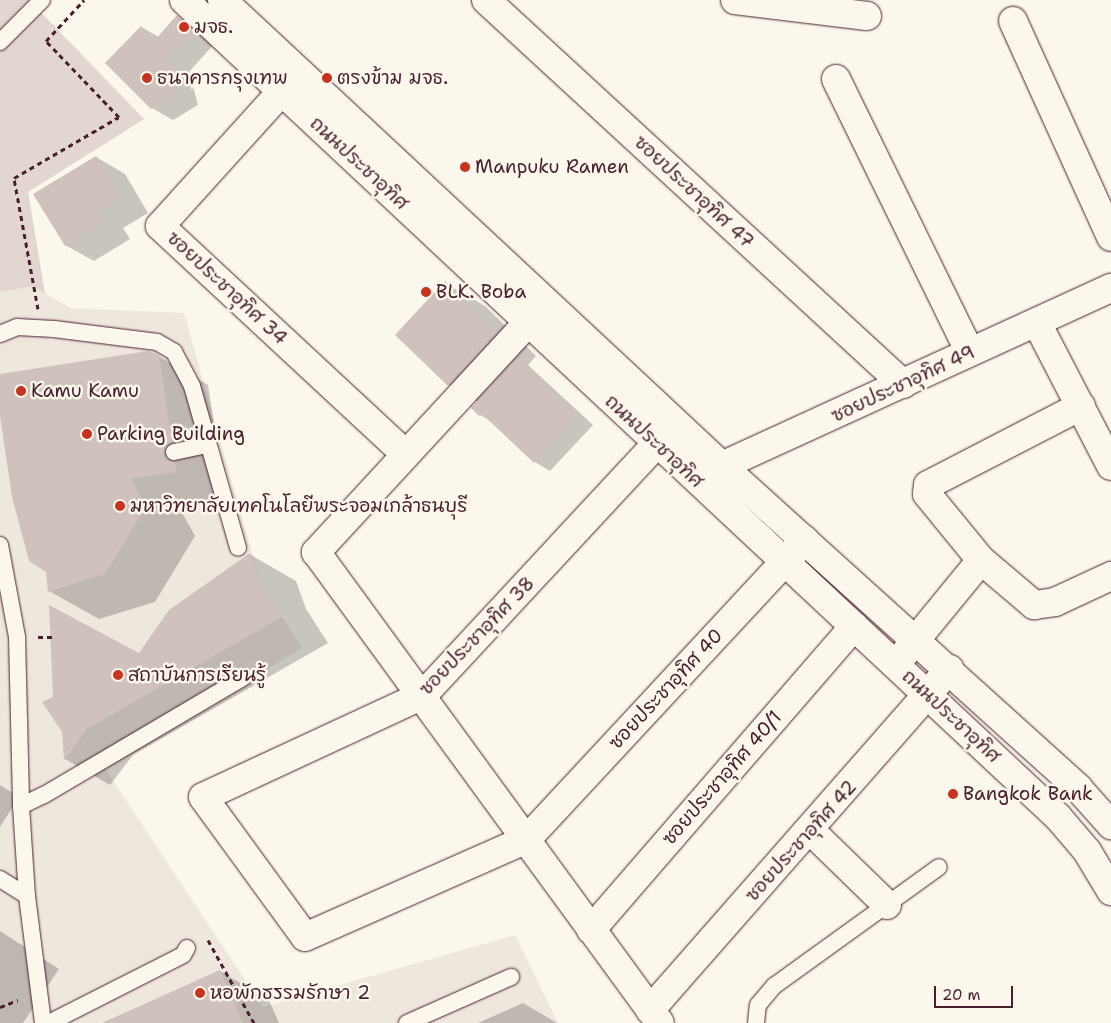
<!DOCTYPE html>
<html>
<head>
<meta charset="utf-8">
<style>
	body { margin:0 }
	#map { position:relative; width:1111px; height:1023px; overflow:hidden; background:#fbf7ec; font-family:"Shantell Sans","Playpen Sans Thai",sans-serif }
	div>[style] { position:absolute }
	.built>* { inset:0; background:#eee7de }
	.green>* { inset:0; background:#e2d7d0 }
	.shadow>* { inset:0; background:#0003 }
	.building>* { inset:0; background:#cfc2bc }
	.path>* { height:3px; margin-top:-1.5px; transform-origin:0; background:repeating-linear-gradient(90deg,#4a1f2b 0 5px,transparent 0 9px) }
	.roads { filter:drop-shadow(0 0 1px #4a1f2b) drop-shadow(0 0 1px #4a1f2b) }
	.lane>* { height:16px; margin:-8px; padding:0 8px; transform-origin:8px; border-radius:8px; background:#fbf7ec }
	.street>* { height:28px; margin:-14px; padding:0 14px; transform-origin:14px; border-radius:14px; background:#fbf7ec }
	.secondary>* { height:28px; margin:-14px; padding:0 14px; transform-origin:14px; border-radius:14px; background:#fbf7ec }
	.dots>* { width:14px; height:14px; translate:-50% -50%; box-sizing:border-box; border:2px solid #fbf7ec; border-radius:50% }
	span { translate:-50% -50%; white-space:nowrap; text-align:center; line-height:1.15; -webkit-text-stroke:5px #fbf7ec; paint-order:stroke }
	.poi-label { font-size:19px; color:#4a1f2b }
	.left { translate:0 -50%; text-align:left }
	.street-label { font-size:19px; color:#4a1f2b }
	.scale { position:absolute; left:934px; top:986px; width:79px; height:22px; box-sizing:border-box; border:2px solid #4a1f2b; border-top:0; padding-left:6px; font-size:15px; line-height:18px; white-space:nowrap; color:#4a1f2b; -webkit-text-stroke:4px #fbf7ec; paint-order:stroke }
</style>
</head>
<body>
<div id="map">
	<div class="built">
		<i style="clip-path:polygon(0 0,29px 0,144px 119px,28px 192px,45px 294px,71px 308px,184px 313px,260px 581px,302px 648px,104px 767px,263px 1007px,515px 935px,558px 1023px,0 1023px)"></i>
	</div>
	<div class="green">
		<i style="clip-path:polygon(0 0,29px 0,144px 119px,28px 192px,45px 294px,34px 286px,0 292px)"></i>
	</div>
	<div class="shadow">
		<i style="clip-path:polygon(178px 17px,198px 29px,214px 44px,189px 72px,198px 105px,173px 120px,152px 108px,141px 27px,159px 37px)"></i>
		<i style="clip-path:polygon(96px 157px,125px 174px,148px 213px,123px 228px,130px 239px,94px 261px,65px 245px)"></i>
		<i style="clip-path:polygon(445px 283px,485px 306px,536px 356px,528px 365px,593px 425px,550px 471px,535px 462px,492px 422px,480px 415px,478px 402px,449px 385px)"></i>
		<i style="clip-path:polygon(153px 353px,208px 385px,226px 500px,179px 507px,195px 536px,155px 602px,99px 619px,49px 591px,48px 571px,0 407px,0 375px)"></i>
		<i style="clip-path:polygon(251px 555px,296px 581px,306px 609px,328px 643px,133px 755px,110px 785px,65px 759px,63px 732px,139px 655px)"></i>
		<i style="clip-path:polygon(0 785px,19px 797px,0 827px)"></i>
		<i style="clip-path:polygon(0 931px,59px 969px,23px 1023px,0 1023px)"></i>
		<i style="clip-path:polygon(220px 971px,269px 1000px,279px 1023px,106px 1023px)"></i>
		<i style="clip-path:polygon(523px 1003px,557px 1023px,478px 1023px)"></i>
	</div>
	<div class="building">
		<i style="clip-path:polygon(177px 15px,194px 31px,168px 59px,177px 93px,151px 109px,105px 63px,141px 26px,155px 40px)"></i>
		<i style="clip-path:polygon(96px 156px,121px 196px,96px 211px,102px 223px,65px 246px,33px 194px)"></i>
		<i style="clip-path:polygon(445px 281px,497px 333px,448px 386px,395px 335px)"></i>
		<i style="clip-path:polygon(148px 351px,159px 355px,172px 442px,167px 445px,164px 454px,167px 459px,175px 462px,177px 472px,131px 479px,146px 507px,105px 574px,48px 592px,46px 572px,29px 561px,12px 497px,0 416px,0 374px)"></i>
		<i style="clip-path:polygon(517px 357px,579px 415px,534px 463px,481px 413px,479px 416px,471px 408px)"></i>
		<i style="clip-path:polygon(250px 553px,260px 581px,283px 616px,87px 729px,64px 760px,62px 732px,42px 702px,53px 697px,49px 605px,139px 653px,169px 610px)"></i>
		<i style="clip-path:polygon(220px 970px,243px 1023px,102px 1023px)"></i>
	</div>
	<div class="path">
		<i style="left:38px;top:309px;width:133px;rotate:-100.4deg"></i>
		<i style="left:14px;top:178px;width:121px;rotate:-30.2deg"></i>
		<i style="left:119px;top:117px;width:105px;rotate:-133.8deg"></i>
		<i style="left:46px;top:41px;width:56px;rotate:-47.2deg"></i>
		<i style="left:38px;top:637px;width:14px"></i>
		<i style="left:208px;top:940px;width:95px;rotate:61deg"></i>
		<i style="left:0;top:1007px;width:19px;rotate:-21deg"></i>
	</div>
	<div class="roads">
		<div class="lane">
			<i style="left:0;top:42px;width:59px;rotate:-45deg"></i>
			<i style="left:0;top:334px;width:18px;rotate:-22deg"></i>
			<i style="left:17px;top:327px;width:37px;rotate:3deg"></i>
			<i style="left:54px;top:329px;width:104px;rotate:7.2deg"></i>
			<i style="left:157px;top:342px;width:20px;rotate:30deg"></i>
			<i style="left:174px;top:352px;width:38px;rotate:62deg"></i>
			<i style="left:192px;top:386px;width:168px;rotate:74.1deg"></i>
			<i style="left:174px;top:452px;width:35px;rotate:-12deg"></i>
			<i style="left:0;top:545px;width:94px;rotate:79.5deg"></i>
			<i style="left:17px;top:637px;width:169px;rotate:88.6deg"></i>
			<i style="left:21px;top:806px;width:90px;rotate:86.2deg"></i>
			<i style="left:27px;top:896px;width:128px;rotate:82.8deg"></i>
			<i style="left:21px;top:806px;width:25px;rotate:-26deg"></i>
			<i style="left:44px;top:795px;width:231px;rotate:-30.5deg"></i>
			<i style="left:0;top:879px;width:32px;rotate:32deg"></i>
			<i style="left:49px;top:1023px;width:150px;rotate:-26.9deg"></i>
			<i style="left:183px;top:955px;width:8px;rotate:-60deg"></i>
			<i style="left:407px;top:1023px;width:114px;rotate:-23.9deg"></i>
			<i style="left:756px;top:1023px;width:18px;rotate:-84deg"></i>
			<i style="left:758px;top:1005px;width:25px;rotate:-50deg"></i>
			<i style="left:774px;top:986px;width:203px;rotate:-35.8deg"></i>
		</div>
		<div class="street">
			<i style="left:486px;top:0;width:567px;rotate:42.64deg"></i>
			<i style="left:735px;top:0;width:133px;rotate:6.9deg"></i>
			<i style="left:1013px;top:21px;width:237px;rotate:65.6deg"></i>
			<i style="left:836px;top:79px;width:304px;rotate:63.9deg"></i>
			<i style="left:282px;top:91px;width:182px;rotate:132.1deg"></i>
			<i style="left:160px;top:226px;width:335px;rotate:42.9deg"></i>
			<i style="left:545px;top:304px;width:338px;rotate:132.7deg"></i>
			<i style="left:316px;top:552px;width:583px;rotate:53.86deg"></i>
			<i style="left:1037px;top:323px;width:161px;rotate:62.6deg"></i>
			<i style="left:1081px;top:406px;width:172px;rotate:152.7deg"></i>
			<i style="left:928px;top:485px;width:9px;rotate:96deg"></i>
			<i style="left:927px;top:494px;width:85px;rotate:50.7deg"></i>
			<i style="left:981px;top:560px;width:70px;rotate:40.3deg"></i>
			<i style="left:1034px;top:605px;width:21px;rotate:-8deg"></i>
			<i style="left:1055px;top:602px;width:62px;rotate:-24.9deg"></i>
			<i style="left:674px;top:425px;width:369px;rotate:132.9deg"></i>
			<i style="left:423px;top:695px;width:242px;rotate:155.1deg"></i>
			<i style="left:203px;top:797px;width:173px;rotate:53.9deg"></i>
			<i style="left:305px;top:937px;width:243px;rotate:-23.8deg"></i>
			<i style="left:527px;top:839px;width:408px;rotate:-47.1deg"></i>
			<i style="left:702px;top:475px;width:450px;rotate:-24.6deg"></i>
			<i style="left:896px;top:664px;width:134px;rotate:-50.7deg"></i>
			<i style="left:811px;top:831px;width:106px;rotate:44.2deg"></i>
			<i style="left:591px;top:930px;width:402px;rotate:-49.1deg"></i>
			<i style="left:650px;top:1010px;width:454px;rotate:-48.7deg"></i>
		</div>
		<div class="secondary">
			<i style="left:184px;top:0;width:1196px;rotate:43.07deg"></i>
			<i style="left:1058px;top:817px;width:45px;rotate:49.5deg"></i>
			<i style="left:1087px;top:851px;width:47px;rotate:59deg"></i>
			<i style="left:222px;top:0;width:683px;rotate:42.98deg"></i>
			<i style="left:722px;top:466px;width:480px;rotate:42.1deg"></i>
			<i style="left:1078px;top:788px;width:50px;rotate:48.3deg"></i>
		</div>
	</div>
	<div class="dots">
		<i style="left:184px;top:27px;background:#c8321e"></i>
		<i style="left:147px;top:78px;background:#c8321e"></i>
		<i style="left:327px;top:78px;background:#c8321e"></i>
		<i style="left:465px;top:167px;background:#c8321e"></i>
		<i style="left:426px;top:292px;background:#c8321e"></i>
		<i style="left:21px;top:391px;background:#c8321e"></i>
		<i style="left:87px;top:434px;background:#c8321e"></i>
		<i style="left:120px;top:506px;background:#c8321e"></i>
		<i style="left:118px;top:675px;background:#c8321e"></i>
		<i style="left:953px;top:794px;background:#c8321e"></i>
		<i style="left:200px;top:993px;background:#c8321e"></i>
	</div>
	<div class="poi-label">
		<span class="left" style="left:194px;top:27px">มจธ.</span>
		<span class="left" style="left:157px;top:78px">ธนาคารกรุงเทพ</span>
		<span class="left" style="left:337px;top:78px">ตรงข้าม มจธ.</span>
		<span class="left" style="left:475px;top:167px">Manpuku Ramen</span>
		<span class="left" style="left:436px;top:292px">BLK. Boba</span>
		<span class="left" style="left:31px;top:391px">Kamu Kamu</span>
		<span class="left" style="left:97px;top:434px">Parking Building</span>
		<span class="left" style="left:130px;top:506px">มหาวิทยาลัยเทคโนโลยีพระจอมเกล้าธนบุรี</span>
		<span class="left" style="left:128px;top:675px">สถาบันการเรียนรู้</span>
		<span class="left" style="left:963px;top:794px">Bangkok Bank</span>
		<span class="left" style="left:210px;top:993px">หอพักธรรมรักษา 2</span>
	</div>
	<div class="street-label">
		<span style="left:359px;top:163px;rotate:43deg">ถนนประชาอุทิศ</span>
		<span style="left:694px;top:192px;rotate:43deg">ซอยประชาอุทิศ 47</span>
		<span style="left:227px;top:288px;rotate:43deg">ซอยประชาอุทิศ 34</span>
		<span style="left:903px;top:384px;rotate:-25deg">ซอยประชาอุทิศ 49</span>
		<span style="left:654px;top:441px;rotate:43deg">ถนนประชาอุทิศ</span>
		<span style="left:477px;top:636px;rotate:-46deg">ซอยประชาอุทิศ 38</span>
		<span style="left:666px;top:689px;rotate:-47deg">ซอยประชาอุทิศ 40</span>
		<span style="left:951px;top:716px;rotate:43deg">ถนนประชาอุทิศ</span>
		<span style="left:722px;top:778px;rotate:-49deg">ซอยประชาอุทิศ 40/1</span>
		<span style="left:801px;top:841px;rotate:-48deg">ซอยประชาอุทิศ 42</span>
	</div>
	<div class="scale">20 m</div>
</div>
</body>
</html>
